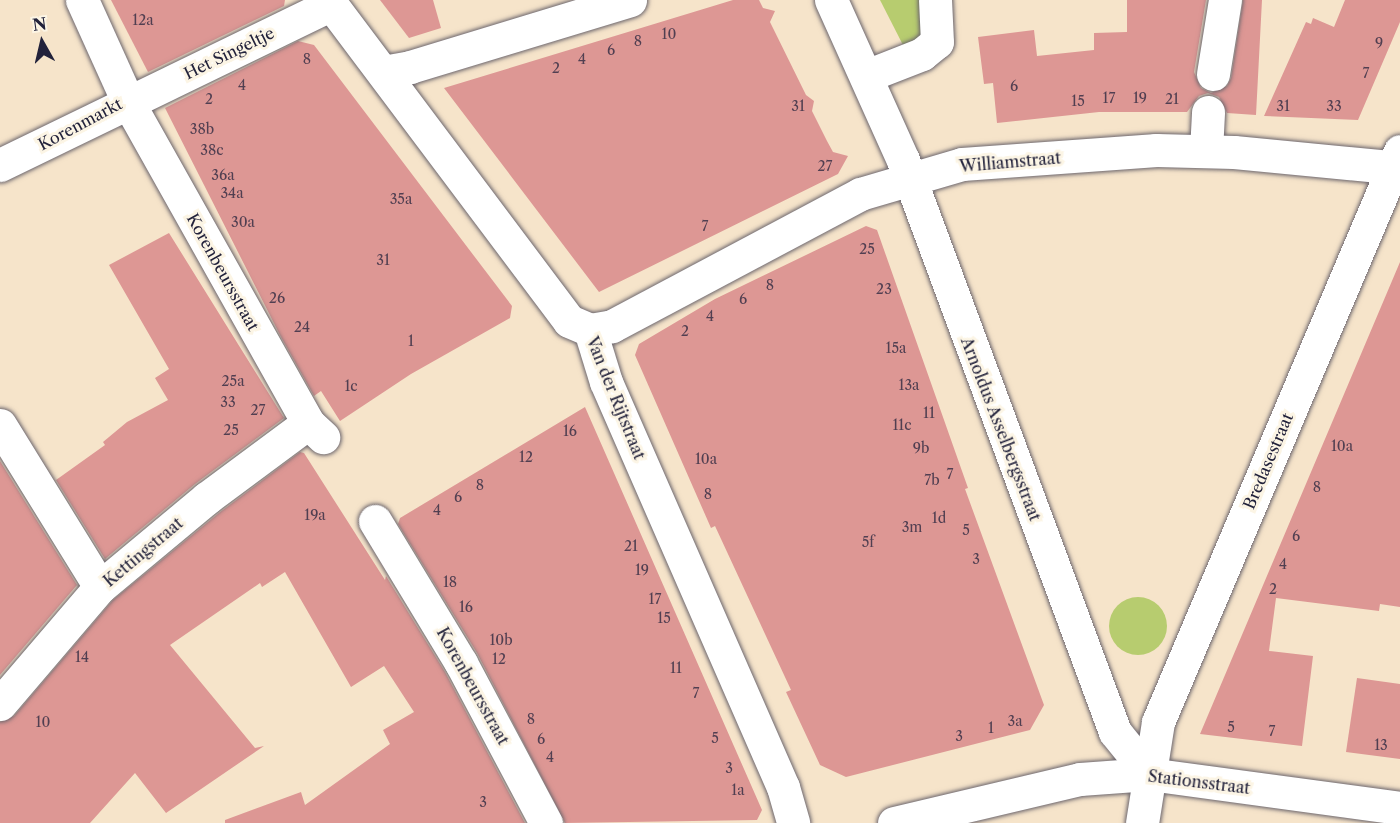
<!DOCTYPE html>
<html>
<head>
<meta charset="utf-8">
<style>
	body { margin:0 }
	#map { position:relative; width:1400px; height:823px; overflow:hidden; background:#f6e4ca; font-family:"Libre Caslon Text",serif }
	div>[style] { position:absolute }
	.green>* { inset:0; background:#b7cc6f }
	.round { border-radius:50% }
	.building>* { inset:0; background:#dd9794 }
	.roads { filter:drop-shadow(0 0 2px #6c666d) drop-shadow(0 0 2px #6c666d) }
	.minor>* { height:33px; margin:-16.5px; padding:0 16.5px; transform-origin:16.5px; border-radius:16.5px; background:#fff }
	span { translate:-50% -50%; white-space:nowrap; text-align:center; line-height:1.15; -webkit-text-stroke:6px #fcf5e5; paint-order:stroke }
	.number-label { font-size:14px; color:#513f51 }
	.number-label span { -webkit-text-stroke-width:0 }
	.street-label { font-size:16px; color:#22223b }
	.north { position:absolute; left:12px; top:12px; width:60px; height:60px; -webkit-text-stroke:4px #fcf5e5; paint-order:stroke; rotate:352deg; font-size:16px; font-weight:700; line-height:24px; text-align:center; color:#22223b }
	.north::after { content:''; display:block; margin:auto; width:21px; height:27px; background:#22223b; clip-path:polygon(50% 0,100% 100%,50% 72%,0 100%) }
</style>
</head>
<body>
<div id="map">
	<div class="green">
		<i style="clip-path:polygon(880px 0,926px 0,928px 33px,904px 47px)"></i>
		<i class="round" style="left:1109px;top:597px;width:58px;height:58px"></i>
	</div>
	<div class="building">
		<i style="clip-path:polygon(111px 0,285px 0,284px 6px,148px 72px)"></i>
		<i style="clip-path:polygon(380px 0,433px 0,441px 28px,409px 38px)"></i>
		<i style="clip-path:polygon(733px 0,759px 0,763px 8px,775px 11px,770px 22px,806px 95px,814px 101px,812px 111px,827px 141px,833px 152px,848px 156px,838px 174px,599px 292px,444px 88px)"></i>
		<i style="clip-path:polygon(1127px 0,1206px 0,1194px 72px,1201px 88px,1211px 93px,1227px 86px,1231px 78px,1243px 0,1262px 0,1256px 115px,1227px 113px,1219px 97px,1208px 93px,1199px 96px,1187px 112px,1099px 112px,997px 123px,993px 83px,984px 84px,978px 37px,1034px 30px,1037px 56px,1094px 50px,1094px 33px,1127px 32px)"></i>
		<i style="clip-path:polygon(1345px 0,1400px 0,1400px 22px,1358px 120px,1264px 116px,1306px 22px,1311px 24px,1313px 18px,1334px 27px)"></i>
		<i style="clip-path:polygon(298px 41px,314px 45px,512px 306px,510px 318px,411px 374px,340px 421px,321px 391px,314px 396px,281px 337px,165px 108px)"></i>
		<i style="clip-path:polygon(866px 226px,877px 230px,968px 488px,965px 489px,1044px 705px,1030px 730px,846px 777px,820px 765px,786px 692px,791px 690px,715px 526px,711px 528px,635px 355px,639px 344px,715px 299px)"></i>
		<i style="clip-path:polygon(169px 233px,284px 418px,195px 484px,105px 559px,56px 480px,105px 445px,103px 442px,127px 422px,168px 400px,155px 378px,169px 369px,109px 265px)"></i>
		<i style="clip-path:polygon(1400px 262px,1400px 607px,1380px 604px,1379px 611px,1276px 598px,1269px 651px,1313px 656px,1302px 746px,1200px 734px)"></i>
		<i style="clip-path:polygon(585px 407px,762px 810px,757px 820px,565px 823px,477px 653px,398px 524px,400px 518px)"></i>
		<i style="clip-path:polygon(300px 452px,304px 453px,385px 580px,386px 576px,445px 672px,525px 823px,225px 823px,225px 820px,301px 792px,305px 805px,390px 744px,383px 730px,414px 712px,384px 666px,351px 687px,285px 572px,262px 587px,260px 583px,170px 645px,255px 748px,264px 746px,166px 813px,135px 773px,90px 823px,0 823px,0 722px,14px 716px,113px 600px,219px 513px)"></i>
		<i style="clip-path:polygon(0 461px,77px 585px,0 675px)"></i>
		<i style="clip-path:polygon(1357px 678px,1400px 684px,1400px 759px,1346px 752px)"></i>
	</div>
	<div class="roads">
		<div class="minor">
			<i style="left:82px;top:0;width:112px;rotate:65.7deg"></i>
			<i style="left:128px;top:102px;width:368px;rotate:60.7deg"></i>
			<i style="left:308px;top:423px;width:21px;rotate:43deg"></i>
			<i style="left:328px;top:0;width:401px;rotate:53.1deg"></i>
			<i style="left:569px;top:321px;width:23px;rotate:23deg"></i>
			<i style="left:590px;top:330px;width:22px;rotate:-10deg"></i>
			<i style="left:612px;top:326px;width:281px;rotate:-28deg"></i>
			<i style="left:860px;top:194px;width:106px;rotate:-16.4deg"></i>
			<i style="left:962px;top:164px;width:195px;rotate:-4.1deg"></i>
			<i style="left:1156px;top:150px;width:78px;rotate:1.5deg"></i>
			<i style="left:1234px;top:152px;width:167px;rotate:5.5deg"></i>
			<i style="left:831px;top:0;width:175px;rotate:65.8deg"></i>
			<i style="left:903px;top:160px;width:610px;rotate:69.66deg"></i>
			<i style="left:1115px;top:732px;width:54px;rotate:51deg"></i>
			<i style="left:383px;top:72px;width:27px;rotate:-10deg"></i>
			<i style="left:410px;top:67px;width:230px;rotate:-16.9deg"></i>
			<i style="left:1213px;top:74px;width:75px;rotate:-80.8deg"></i>
			<i style="left:866px;top:76px;width:60px;rotate:-21.4deg"></i>
			<i style="left:922px;top:54px;width:19px;rotate:-39deg"></i>
			<i style="left:937px;top:42px;width:42px;rotate:-92.7deg"></i>
			<i style="left:1206px;top:151px;width:39px;rotate:-87deg"></i>
			<i style="left:0;top:165px;width:368px;rotate:-25.9deg"></i>
			<i style="left:590px;top:330px;width:54px;rotate:72.9deg"></i>
			<i style="left:606px;top:382px;width:442px;rotate:66.4deg"></i>
			<i style="left:783px;top:787px;width:37px;rotate:74deg"></i>
			<i style="left:0;top:425px;width:190px;rotate:58.3deg"></i>
			<i style="left:375px;top:521px;width:166px;rotate:58.8deg"></i>
			<i style="left:461px;top:663px;width:181px;rotate:62deg"></i>
			<i style="left:0;top:704px;width:154px;rotate:-49.5deg"></i>
			<i style="left:100px;top:587px;width:139px;rotate:-39.8deg"></i>
			<i style="left:207px;top:498px;width:126px;rotate:-36.6deg"></i>
			<i style="left:894px;top:823px;width:191px;rotate:-13.3deg"></i>
			<i style="left:1080px;top:779px;width:69px;rotate:-4.1deg"></i>
			<i style="left:1149px;top:774px;width:253px;rotate:7.7deg"></i>
			<i style="left:1142px;top:823px;width:102px;rotate:-81deg"></i>
			<i style="left:1158px;top:722px;width:620px;rotate:-67.03deg"></i>
		</div>
	</div>
	<div class="number-label">
		<span style="left:143px;top:20px">12a</span>
		<span style="left:669px;top:34px">10</span>
		<span style="left:638px;top:41px">8</span>
		<span style="left:1379px;top:43px">9</span>
		<span style="left:611px;top:50px">6</span>
		<span style="left:307px;top:59px">8</span>
		<span style="left:582px;top:59px">4</span>
		<span style="left:556px;top:68px">2</span>
		<span style="left:1366px;top:73px">7</span>
		<span style="left:242px;top:85px">4</span>
		<span style="left:1014px;top:86px">6</span>
		<span style="left:1109px;top:98px">17</span>
		<span style="left:1140px;top:98px">19</span>
		<span style="left:209px;top:99px">2</span>
		<span style="left:1172px;top:99px">21</span>
		<span style="left:1078px;top:101px">15</span>
		<span style="left:798px;top:106px">31</span>
		<span style="left:1283px;top:106px">31</span>
		<span style="left:1334px;top:106px">33</span>
		<span style="left:202px;top:129px">38b</span>
		<span style="left:212px;top:150px">38c</span>
		<span style="left:825px;top:166px">27</span>
		<span style="left:223px;top:175px">36a</span>
		<span style="left:232px;top:193px">34a</span>
		<span style="left:401px;top:199px">35a</span>
		<span style="left:243px;top:222px">30a</span>
		<span style="left:705px;top:226px">7</span>
		<span style="left:867px;top:249px">25</span>
		<span style="left:383px;top:260px">31</span>
		<span style="left:770px;top:285px">8</span>
		<span style="left:884px;top:289px">23</span>
		<span style="left:277px;top:298px">26</span>
		<span style="left:743px;top:299px">6</span>
		<span style="left:710px;top:316px">4</span>
		<span style="left:302px;top:327px">24</span>
		<span style="left:685px;top:331px">2</span>
		<span style="left:411px;top:341px">1</span>
		<span style="left:896px;top:348px">15a</span>
		<span style="left:233px;top:381px">25a</span>
		<span style="left:909px;top:385px">13a</span>
		<span style="left:351px;top:386px">1c</span>
		<span style="left:228px;top:402px">33</span>
		<span style="left:258px;top:410px">27</span>
		<span style="left:929px;top:413px">11</span>
		<span style="left:902px;top:425px">11c</span>
		<span style="left:231px;top:430px">25</span>
		<span style="left:570px;top:431px">16</span>
		<span style="left:1342px;top:446px">10a</span>
		<span style="left:921px;top:448px">9b</span>
		<span style="left:526px;top:457px">12</span>
		<span style="left:706px;top:459px">10a</span>
		<span style="left:950px;top:474px">7</span>
		<span style="left:932px;top:480px">7b</span>
		<span style="left:480px;top:485px">8</span>
		<span style="left:1317px;top:487px">8</span>
		<span style="left:708px;top:494px">8</span>
		<span style="left:458px;top:497px">6</span>
		<span style="left:437px;top:510px">4</span>
		<span style="left:315px;top:515px">19a</span>
		<span style="left:939px;top:518px">1d</span>
		<span style="left:912px;top:527px">3m</span>
		<span style="left:966px;top:530px">5</span>
		<span style="left:1296px;top:536px">6</span>
		<span style="left:868px;top:542px">5f</span>
		<span style="left:631px;top:546px">21</span>
		<span style="left:976px;top:559px">3</span>
		<span style="left:1283px;top:564px">4</span>
		<span style="left:642px;top:570px">19</span>
		<span style="left:450px;top:582px">18</span>
		<span style="left:1273px;top:589px">2</span>
		<span style="left:655px;top:599px">17</span>
		<span style="left:466px;top:607px">16</span>
		<span style="left:664px;top:618px">15</span>
		<span style="left:501px;top:640px">10b</span>
		<span style="left:82px;top:657px">14</span>
		<span style="left:499px;top:659px">12</span>
		<span style="left:676px;top:668px">11</span>
		<span style="left:696px;top:693px">7</span>
		<span style="left:531px;top:719px">8</span>
		<span style="left:1015px;top:721px">3a</span>
		<span style="left:43px;top:722px">10</span>
		<span style="left:1231px;top:727px">5</span>
		<span style="left:991px;top:728px">1</span>
		<span style="left:1272px;top:731px">7</span>
		<span style="left:959px;top:736px">3</span>
		<span style="left:715px;top:738px">5</span>
		<span style="left:541px;top:739px">6</span>
		<span style="left:1381px;top:745px">13</span>
		<span style="left:550px;top:757px">4</span>
		<span style="left:729px;top:768px">3</span>
		<span style="left:738px;top:790px">1a</span>
		<span style="left:483px;top:802px">3</span>
	</div>
	<div class="street-label">
		<span style="left:229px;top:53px;rotate:-26deg">Het Singeltje</span>
		<span style="left:80px;top:124px;rotate:-28deg">Korenmarkt</span>
		<span style="left:1010px;top:162px;rotate:-5deg">Williamstraat</span>
		<span style="left:223px;top:272px;rotate:61deg">Korenbeursstraat</span>
		<span style="left:616px;top:398px;rotate:68deg">Van der Rijtstraat</span>
		<span style="left:1001px;top:429px;rotate:69deg">Arnoldus Asselbergsstraat</span>
		<span style="left:1268px;top:461px;rotate:-67deg">Bredasestraat</span>
		<span style="left:143px;top:552px;rotate:-40deg">Kettingstraat</span>
		<span style="left:473px;top:686px;rotate:61deg">Korenbeursstraat</span>
		<span style="left:1199px;top:782px;rotate:7deg">Stationsstraat</span>
	</div>
	<div class="north">N</div>
</div>
</body>
</html>
